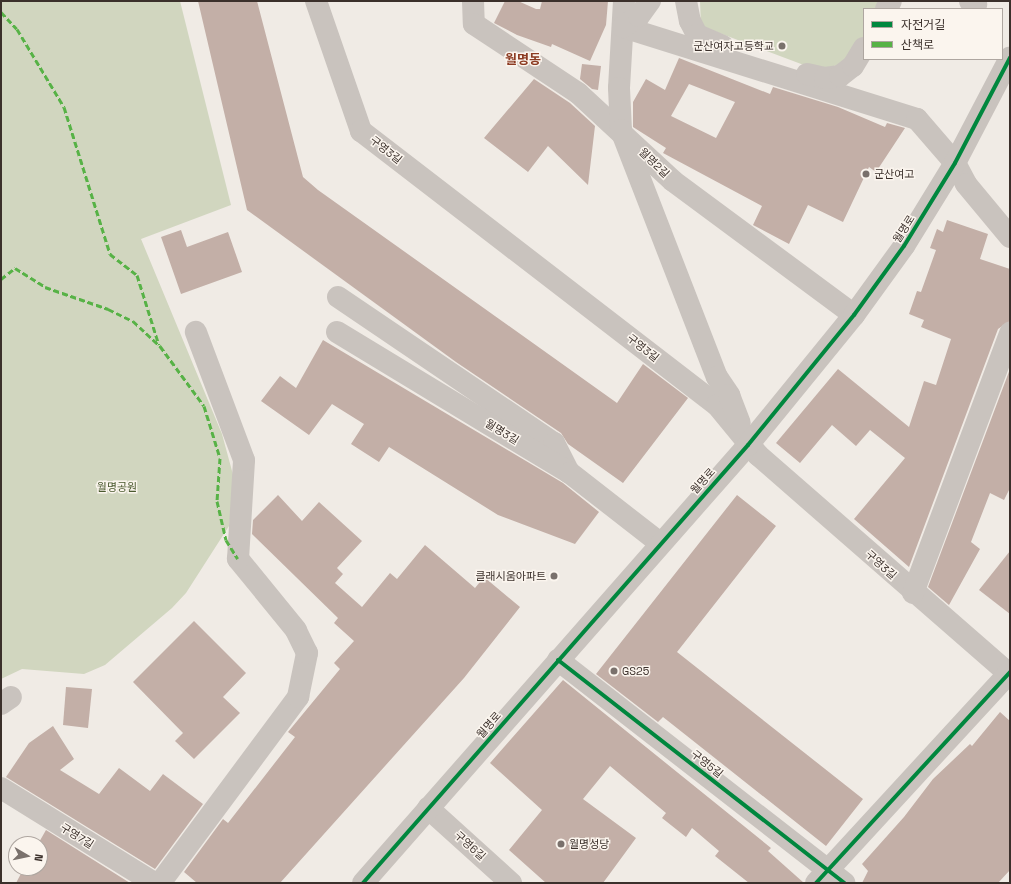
<!DOCTYPE html>
<html>
<head>
<meta charset="utf-8">
<style>
	body { margin:0 }
	#map { position:relative; width:1011px; height:884px; overflow:hidden; background:#f0ebe5; font-family:"Space Grotesk","Noto Sans KR",sans-serif }
	div>[style] { position:absolute }
	.green>* { inset:0; background:#d1d6bf }
	.building>* { inset:0; background:#c3afa7 }
	.minor>* { height:22px; margin:-11px; padding:0 11px; transform-origin:11px; border-radius:11px; background:#c9c3be }
	.quiet>* { height:3px; margin-top:-1.5px; transform-origin:0; background:repeating-linear-gradient(90deg,#57b246 0 6px,transparent 0 9px) }
	.cycleway>* { height:4px; margin:-2px; padding:0 2px; transform-origin:2px; border-radius:2px; background:#00873e }
	.dots>* { width:11px; height:11px; translate:-50% -50%; box-sizing:border-box; border:2px solid #fbf5ee; border-radius:50% }
	span { translate:-50% -50%; white-space:nowrap; text-align:center; line-height:1.15; -webkit-text-stroke:3px #fbf5ee; paint-order:stroke }
	.poi-label { font-size:11px; color:#3b302b }
	.right { translate:-100% -50%; text-align:right }
	.left { translate:0 -50%; text-align:left }
	.street-label { font-size:11px; color:#3b302b }
	.park-label { font-size:11px; color:#4a5a2e }
	.quarter-label { font-size:13px; color:#8c3b22; font-weight:700 }
	.frame { position:absolute; inset:0; border:2px solid #3b302b; pointer-events:none }
	.legend { position:absolute; left:863px; top:8px; width:140px; height:52px; box-sizing:border-box; background:#fbf5ee; border:1px solid #aea6a0; margin:0; padding:5px 7px; list-style:none; font-size:12px; color:#3b302b }
	.legend li { display:flex; align-items:center; gap:8px; height:20px }
	.legend b { width:20px; border:1px solid #aea6a0 }
	.north { position:absolute; left:8px; top:836px; width:40px; height:40px; box-sizing:border-box; background:#fbf5ee; border:1px solid #aea6a0; border-radius:50%; rotate:99deg; font-size:11px; font-weight:700; line-height:16px; text-align:center; color:#3b302b }
	.north::after { content:''; display:block; margin:auto; width:14px; height:18px; background:#7a716c; clip-path:polygon(50% 0,100% 100%,50% 72%,0 100%) }
</style>
</head>
<body>
<div id="map">
	<div class="green">
		<i style="clip-path:polygon(1px 1px,180px 1px,231px 205px,141px 239px,222px 434px,235px 482px,229px 526px,186px 593px,172px 608px,105px 665px,84px 674px,22px 669px,1px 679px)"></i>
		<i style="clip-path:polygon(700px 1px,884px 1px,880px 9px,864px 9px,864px 36px,846px 63px,817px 70px,701px 26px)"></i>
	</div>
	<div class="building">
		<i style="clip-path:polygon(198px 1px,257px 1px,303px 177px,318px 190px,617px 403px,643px 364px,688px 398px,623px 483px,568px 444px,561px 433px,456px 362px,247px 210px)"></i>
		<i style="clip-path:polygon(505px 1px,518px 1px,536px 9px,540px 9px,542px 1px,608px 1px,606px 25px,590px 61px,552px 44px,551px 47px,517px 35px,494px 23px)"></i>
		<i style="clip-path:polygon(evenodd,679px 58px,770px 94px,773px 87px,838px 107px,885px 127px,887px 123px,905px 128px,876px 172px,869px 167px,843px 222px,808px 205px,789px 244px,753px 225px,762px 206px,663px 153px,666px 148px,633px 127px,633px 102px,646px 79px,665px 90px,679px 58px,689px 84px,735px 102px,716px 138px,671px 116px,689px 84px)"></i>
		<i style="clip-path:polygon(582px 64px,601px 66px,598px 90px,592px 89px,580px 79px)"></i>
		<i style="clip-path:polygon(534px 79px,570px 103px,595px 126px,588px 185px,548px 146px,528px 172px,484px 138px)"></i>
		<i style="clip-path:polygon(947px 220px,988px 234px,980px 259px,1010px 269px,1010px 321px,998px 329px,909px 567px,854px 519px,905px 458px,870px 430px,856px 446px,832px 425px,800px 463px,776px 443px,838px 369px,909px 427px,924px 381px,936px 385px,951px 339px,921px 327px,924px 320px,909px 314px,917px 291px,921px 292px,936px 250px,930px 248px,937px 229px,943px 232px)"></i>
		<i style="clip-path:polygon(181px 230px,187px 247px,228px 232px,242px 272px,181px 294px,161px 237px)"></i>
		<i style="clip-path:polygon(323px 340px,563px 483px,599px 512px,575px 544px,498px 515px,389px 447px,379px 462px,351px 444px,364px 424px,332px 404px,309px 435px,261px 401px,280px 376px,296px 388px)"></i>
		<i style="clip-path:polygon(1010px 369px,1010px 488px,1004px 500px,990px 493px,971px 542px,980px 549px,949px 605px,928px 587px)"></i>
		<i style="clip-path:polygon(278px 495px,302px 521px,319px 502px,362px 541px,337px 568px,343px 574px,335px 583px,362px 607px,390px 573px,397px 579px,425px 545px,475px 588px,484px 577px,520px 607px,464px 678px,280px 883px,197px 883px,184px 872px,223px 819px,228px 823px,295px 737px,288px 732px,340px 669px,334px 663px,354px 641px,334px 623px,338px 618px,252px 534px,253px 520px)"></i>
		<i style="clip-path:polygon(737px 495px,776px 526px,677px 652px,863px 799px,826px 846px,663px 717px,658px 722px,596px 674px)"></i>
		<i style="clip-path:polygon(1010px 551px,1010px 614px,979px 590px)"></i>
		<i style="clip-path:polygon(194px 621px,246px 673px,223px 697px,240px 713px,194px 759px,175px 741px,183px 733px,133px 682px)"></i>
		<i style="clip-path:polygon(563px 680px,771px 848px,768px 851px,804px 883px,749px 883px,715px 856px,719px 851px,692px 828px,686px 837px,662px 818px,666px 813px,610px 766px,583px 799px,636px 838px,603px 883px,546px 883px,509px 850px,542px 810px,490px 763px)"></i>
		<i style="clip-path:polygon(66px 687px,92px 689px,88px 728px,63px 725px)"></i>
		<i style="clip-path:polygon(1000px 712px,1010px 721px,1010px 870px,998px 883px,862px 883px,868px 871px,862px 864px,904px 817px,933px 779px,970px 744px,972px 746px)"></i>
		<i style="clip-path:polygon(53px 726px,74px 759px,60px 770px,99px 794px,119px 768px,150px 791px,163px 774px,203px 804px,155px 869px,6px 777px,29px 743px)"></i>
		<i style="clip-path:polygon(46px 830px,130px 883px,16px 883px,24px 868px,40px 868px,38px 844px)"></i>
	</div>
	<div class="minor">
		<i style="left:316px;top:1px;width:138px;rotate:70.9deg"></i>
		<i style="left:361px;top:131px;width:449px;rotate:37.6deg"></i>
		<i style="left:717px;top:405px;width:65px;rotate:50.6deg"></i>
		<i style="left:758px;top:455px;width:335px;rotate:41.1deg"></i>
		<i style="left:473px;top:1px;width:23px;rotate:88deg"></i>
		<i style="left:474px;top:24px;width:125px;rotate:33.6deg"></i>
		<i style="left:578px;top:93px;width:129px;rotate:42.8deg"></i>
		<i style="left:673px;top:181px;width:225px;rotate:36.5deg"></i>
		<i style="left:624px;top:1px;width:87px;rotate:93.3deg"></i>
		<i style="left:619px;top:88px;width:42px;rotate:87.3deg"></i>
		<i style="left:621px;top:130px;width:265px;rotate:68.8deg"></i>
		<i style="left:717px;top:377px;width:22px;rotate:56deg"></i>
		<i style="left:729px;top:395px;width:30px;rotate:69deg"></i>
		<i style="left:686px;top:1px;width:20px;rotate:79deg"></i>
		<i style="left:690px;top:21px;width:16px;rotate:63deg"></i>
		<i style="left:697px;top:35px;width:28px;rotate:23deg"></i>
		<i style="left:970px;top:1px;width:7px;rotate:27deg"></i>
		<i style="left:886px;top:9px;width:9px;rotate:-58deg"></i>
		<i style="left:623px;top:27px;width:308px;rotate:17.4deg"></i>
		<i style="left:917px;top:119px;width:58px;rotate:49.2deg"></i>
		<i style="left:955px;top:163px;width:24px;rotate:62deg"></i>
		<i style="left:966px;top:184px;width:69px;rotate:50.3deg"></i>
		<i style="left:623px;top:27px;width:19px;rotate:-35deg"></i>
		<i style="left:639px;top:16px;width:19px;rotate:-54deg"></i>
		<i style="left:807px;top:74px;width:18px;rotate:13deg"></i>
		<i style="left:825px;top:78px;width:15px;rotate:-8deg"></i>
		<i style="left:840px;top:76px;width:16px;rotate:-38deg"></i>
		<i style="left:853px;top:66px;width:21px;rotate:-59deg"></i>
		<i style="left:338px;top:297px;width:261px;rotate:34.1deg"></i>
		<i style="left:554px;top:443px;width:33px;rotate:63deg"></i>
		<i style="left:337px;top:332px;width:272px;rotate:31.2deg"></i>
		<i style="left:570px;top:473px;width:114px;rotate:37.9deg"></i>
		<i style="left:913px;top:593px;width:278px;rotate:-69.5deg"></i>
		<i style="left:558px;top:660px;width:363px;rotate:37.9deg"></i>
		<i style="left:1px;top:704px;width:12px;rotate:-35deg"></i>
		<i style="left:1px;top:788px;width:180px;rotate:31.8deg"></i>
		<i style="left:428px;top:808px;width:112px;rotate:42.1deg"></i>
		<i style="left:160px;top:883px;width:232px;rotate:-53.4deg"></i>
		<i style="left:298px;top:697px;width:45px;rotate:-78.4deg"></i>
		<i style="left:307px;top:653px;width:25px;rotate:-116deg"></i>
		<i style="left:296px;top:630px;width:92px;rotate:-129.2deg"></i>
		<i style="left:238px;top:559px;width:99px;rotate:-86.5deg"></i>
		<i style="left:244px;top:460px;width:137px;rotate:-110.6deg"></i>
		<i style="left:363px;top:883px;width:583px;rotate:-48.68deg"></i>
		<i style="left:748px;top:445px;width:168px;rotate:-50.8deg"></i>
		<i style="left:854px;top:315px;width:85px;rotate:-54.1deg"></i>
		<i style="left:904px;top:246px;width:97px;rotate:-58.4deg"></i>
		<i style="left:955px;top:163px;width:119px;rotate:-62.4deg"></i>
		<i style="left:816px;top:883px;width:287px;rotate:-47.4deg"></i>
	</div>
	<div class="quiet">
		<i style="left:1px;top:12px;width:23px;rotate:47deg"></i>
		<i style="left:17px;top:29px;width:91px;rotate:58.9deg"></i>
		<i style="left:64px;top:107px;width:154px;rotate:72.6deg"></i>
		<i style="left:110px;top:254px;width:34px;rotate:38deg"></i>
		<i style="left:137px;top:275px;width:73px;rotate:72.6deg"></i>
		<i style="left:1px;top:279px;width:18px;rotate:-38deg"></i>
		<i style="left:15px;top:268px;width:36px;rotate:32deg"></i>
		<i style="left:45px;top:287px;width:67px;rotate:19.2deg"></i>
		<i style="left:108px;top:309px;width:28px;rotate:26deg"></i>
		<i style="left:133px;top:321px;width:37px;rotate:43deg"></i>
		<i style="left:160px;top:346px;width:74px;rotate:53.7deg"></i>
		<i style="left:204px;top:406px;width:54px;rotate:72.9deg"></i>
		<i style="left:220px;top:458px;width:43px;rotate:94deg"></i>
		<i style="left:217px;top:501px;width:40px;rotate:77deg"></i>
		<i style="left:226px;top:540px;width:22px;rotate:58deg"></i>
	</div>
	<div class="cycleway">
		<i style="left:558px;top:660px;width:363px;rotate:37.9deg"></i>
		<i style="left:363px;top:883px;width:583px;rotate:-48.68deg"></i>
		<i style="left:748px;top:445px;width:168px;rotate:-50.8deg"></i>
		<i style="left:854px;top:315px;width:85px;rotate:-54.1deg"></i>
		<i style="left:904px;top:246px;width:97px;rotate:-58.4deg"></i>
		<i style="left:955px;top:163px;width:119px;rotate:-62.4deg"></i>
		<i style="left:816px;top:883px;width:287px;rotate:-47.4deg"></i>
	</div>
	<div class="dots">
		<i style="left:782px;top:46px;background:#7a716c"></i>
		<i style="left:866px;top:174px;background:#7a716c"></i>
		<i style="left:554px;top:576px;background:#7a716c"></i>
		<i style="left:614px;top:671px;background:#7a716c"></i>
		<i style="left:561px;top:844px;background:#7a716c"></i>
	</div>
	<div class="poi-label">
		<span class="right" style="left:774px;top:46px">군산여자고등학교</span>
		<span class="left" style="left:874px;top:174px">군산여고</span>
		<span class="right" style="left:546px;top:576px">클래시움아파트</span>
		<span class="left" style="left:622px;top:671px">GS25</span>
		<span class="left" style="left:569px;top:844px">월명성당</span>
	</div>
	<div class="street-label">
		<span style="left:386px;top:150px;rotate:38deg">구영3길</span>
		<span style="left:654px;top:163px;rotate:44deg">월명2길</span>
		<span style="left:904px;top:229px;rotate:-58deg">월명로</span>
		<span style="left:643px;top:348px;rotate:38deg">구영3길</span>
		<span style="left:502px;top:432px;rotate:31deg">월명3길</span>
		<span style="left:703px;top:481px;rotate:-48deg">월명로</span>
		<span style="left:881px;top:565px;rotate:42deg">구영3길</span>
		<span style="left:489px;top:725px;rotate:-49deg">월명로</span>
		<span style="left:707px;top:764px;rotate:38deg">구영5길</span>
		<span style="left:77px;top:836px;rotate:32deg">구영7길</span>
		<span style="left:470px;top:846px;rotate:42deg">구영6길</span>
	</div>
	<div class="park-label">
		<span style="left:117px;top:487px">월명공원</span>
	</div>
	<div class="quarter-label">
		<span style="left:523px;top:60px">월명동</span>
	</div>
	<div class="frame"></div>
	<ul class="legend">
	<li><b style="height:5px;background:#00873e"></b>자전거길</li>
	<li><b style="height:5px;background:#57b246"></b>산책로</li>
	</ul>
	<div class="north">N</div>
</div>
</body>
</html>
